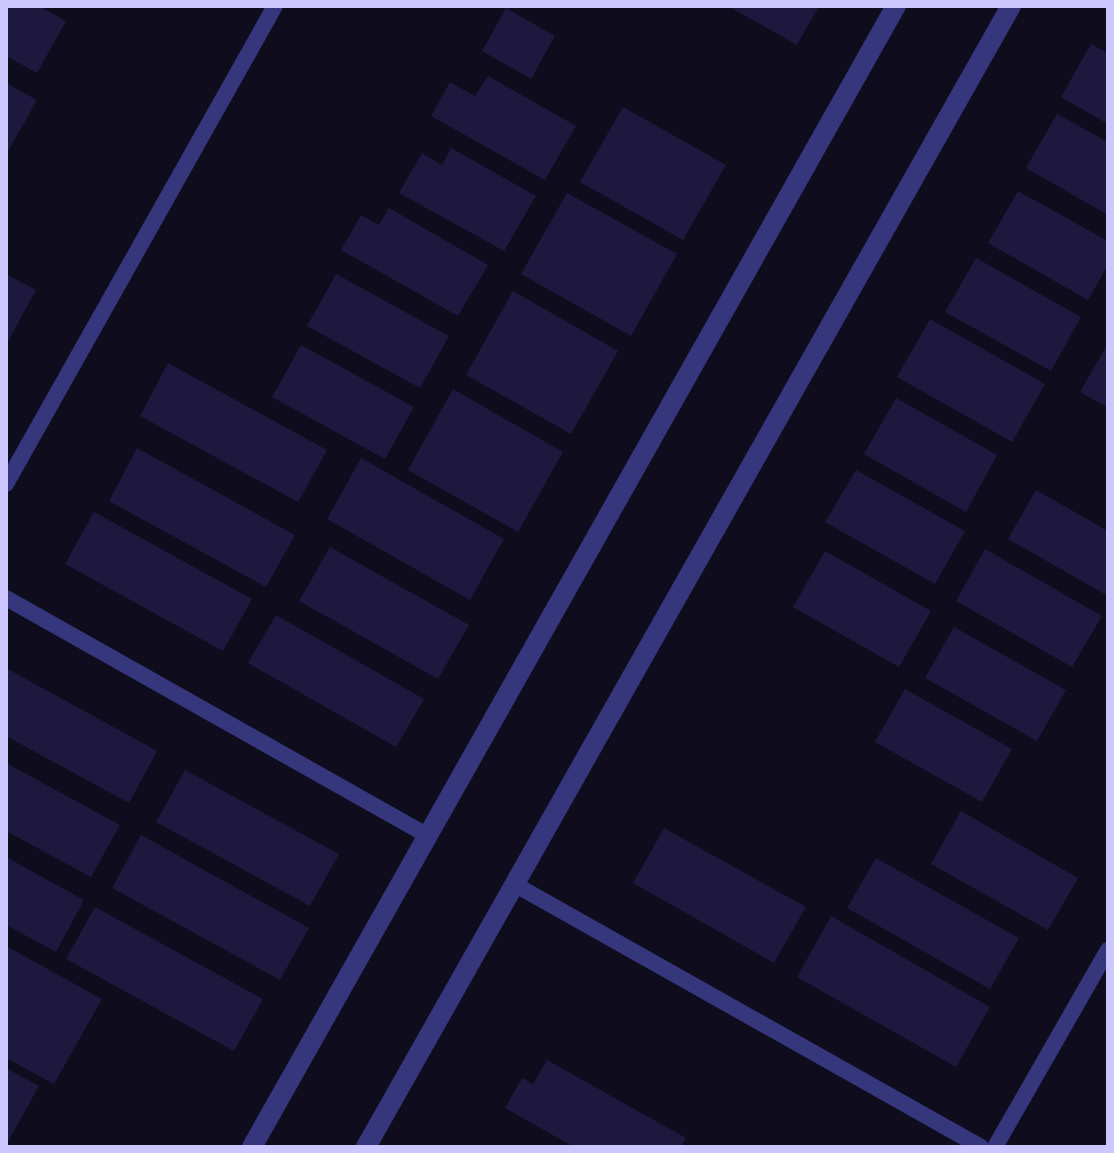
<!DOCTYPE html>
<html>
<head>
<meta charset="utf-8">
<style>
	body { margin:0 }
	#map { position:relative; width:1114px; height:1153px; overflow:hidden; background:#0e0c1d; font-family:Signika,sans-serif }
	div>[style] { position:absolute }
	.building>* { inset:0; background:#1e183e }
	.service>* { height:16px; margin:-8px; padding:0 8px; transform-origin:8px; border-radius:8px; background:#36367d }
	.tertiary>* { height:20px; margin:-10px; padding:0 10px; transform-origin:10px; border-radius:10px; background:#36367d }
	span { translate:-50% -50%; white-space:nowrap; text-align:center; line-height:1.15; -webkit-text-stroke:8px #0e0c1d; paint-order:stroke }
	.frame { position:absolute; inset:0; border:8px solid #ccc8ff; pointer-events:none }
</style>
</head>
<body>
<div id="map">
	<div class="building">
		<i style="clip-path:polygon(6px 6px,39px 6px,66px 21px,37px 73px,6px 56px)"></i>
		<i style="clip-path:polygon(728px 6px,819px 6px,797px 45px)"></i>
		<i style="clip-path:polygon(506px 8px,555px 36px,531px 79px,482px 51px)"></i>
		<i style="clip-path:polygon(1091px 44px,1108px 53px,1108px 124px,1061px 97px)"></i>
		<i style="clip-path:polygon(488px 76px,576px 126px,545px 180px,431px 116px,450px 82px,475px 96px)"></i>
		<i style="clip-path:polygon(6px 83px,37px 100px,6px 155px)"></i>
		<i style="clip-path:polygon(623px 107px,726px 165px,683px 240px,580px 182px)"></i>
		<i style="clip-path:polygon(1057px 114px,1108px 142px,1108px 215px,1026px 168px)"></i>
		<i style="clip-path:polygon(451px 148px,536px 196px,504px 251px,399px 193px,422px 153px,442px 165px)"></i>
		<i style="clip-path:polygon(1018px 191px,1108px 241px,1108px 265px,1088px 300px,988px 243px)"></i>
		<i style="clip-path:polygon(567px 193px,677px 254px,631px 336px,521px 274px)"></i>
		<i style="clip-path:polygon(389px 208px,488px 265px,458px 316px,341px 250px,361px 215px,379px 225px)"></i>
		<i style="clip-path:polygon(976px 258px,1081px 317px,1051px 371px,945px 312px)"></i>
		<i style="clip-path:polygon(6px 274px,36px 290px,6px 345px)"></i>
		<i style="clip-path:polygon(336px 274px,449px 336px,420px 388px,307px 326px)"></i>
		<i style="clip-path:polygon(513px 291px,618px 351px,571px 434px,466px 375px)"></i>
		<i style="clip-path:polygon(930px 319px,1045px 384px,1012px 442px,897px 377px)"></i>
		<i style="clip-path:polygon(1108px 343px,1108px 408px,1080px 392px)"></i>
		<i style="clip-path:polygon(301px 345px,414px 407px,385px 459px,272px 397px)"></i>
		<i style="clip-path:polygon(168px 363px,327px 450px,298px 502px,140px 416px)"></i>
		<i style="clip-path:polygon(453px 389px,563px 452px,518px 532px,408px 470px)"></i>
		<i style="clip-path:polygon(896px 398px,997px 455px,966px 512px,864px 454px)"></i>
		<i style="clip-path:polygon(137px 448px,295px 535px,266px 587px,109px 501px)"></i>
		<i style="clip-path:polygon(361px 458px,504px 539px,470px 600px,327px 519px)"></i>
		<i style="clip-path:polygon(856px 470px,965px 531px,935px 584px,825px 522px)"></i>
		<i style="clip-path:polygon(1036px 490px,1108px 531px,1108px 596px,1008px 539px)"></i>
		<i style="clip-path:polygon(94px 512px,252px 599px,223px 651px,65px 564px)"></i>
		<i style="clip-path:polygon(330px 547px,469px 625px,438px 679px,299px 601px)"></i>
		<i style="clip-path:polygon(985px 549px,1102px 616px,1072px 667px,956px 601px)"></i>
		<i style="clip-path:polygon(825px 551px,931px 611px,899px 667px,793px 607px)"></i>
		<i style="clip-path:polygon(276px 615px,424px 699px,396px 747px,248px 663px)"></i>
		<i style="clip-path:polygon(954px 627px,1066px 690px,1037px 741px,925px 678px)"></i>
		<i style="clip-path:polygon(6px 668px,157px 751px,129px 803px,6px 736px)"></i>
		<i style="clip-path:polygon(905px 689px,1012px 749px,982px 802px,875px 742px)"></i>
		<i style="clip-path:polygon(6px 763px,120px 825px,91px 877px,6px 831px)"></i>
		<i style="clip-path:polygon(185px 770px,339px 854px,310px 906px,156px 822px)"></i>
		<i style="clip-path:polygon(961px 811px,1078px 878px,1048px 930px,931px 864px)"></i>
		<i style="clip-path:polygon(664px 828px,806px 907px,774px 963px,633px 883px)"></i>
		<i style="clip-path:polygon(141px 835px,309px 928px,280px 980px,112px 888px)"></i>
		<i style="clip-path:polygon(6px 857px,84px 900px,56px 952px,6px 925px)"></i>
		<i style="clip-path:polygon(876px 858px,1019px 938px,990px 989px,847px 908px)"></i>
		<i style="clip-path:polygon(95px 907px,263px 999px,234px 1051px,66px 959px)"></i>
		<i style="clip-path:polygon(831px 916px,990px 1007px,956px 1067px,797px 977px)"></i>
		<i style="clip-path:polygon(6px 946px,102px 999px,54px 1084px,6px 1058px)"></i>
		<i style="clip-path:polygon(547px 1060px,686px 1138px,681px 1147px,574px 1147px,505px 1108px,522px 1078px,533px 1084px)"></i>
		<i style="clip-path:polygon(6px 1068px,39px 1086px,6px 1145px)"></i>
	</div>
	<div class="service">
		<i style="left:6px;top:484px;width:548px;rotate:-60.63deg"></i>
		<i style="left:6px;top:598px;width:483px;rotate:29.4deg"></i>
		<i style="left:514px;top:884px;width:536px;rotate:29.39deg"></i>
		<i style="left:995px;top:1147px;width:227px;rotate:-60.2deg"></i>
	</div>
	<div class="tertiary">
		<i style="left:252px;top:1147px;width:1310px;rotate:-60.56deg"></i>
		<i style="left:366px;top:1147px;width:1311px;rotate:-60.52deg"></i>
	</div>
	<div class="frame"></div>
</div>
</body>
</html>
